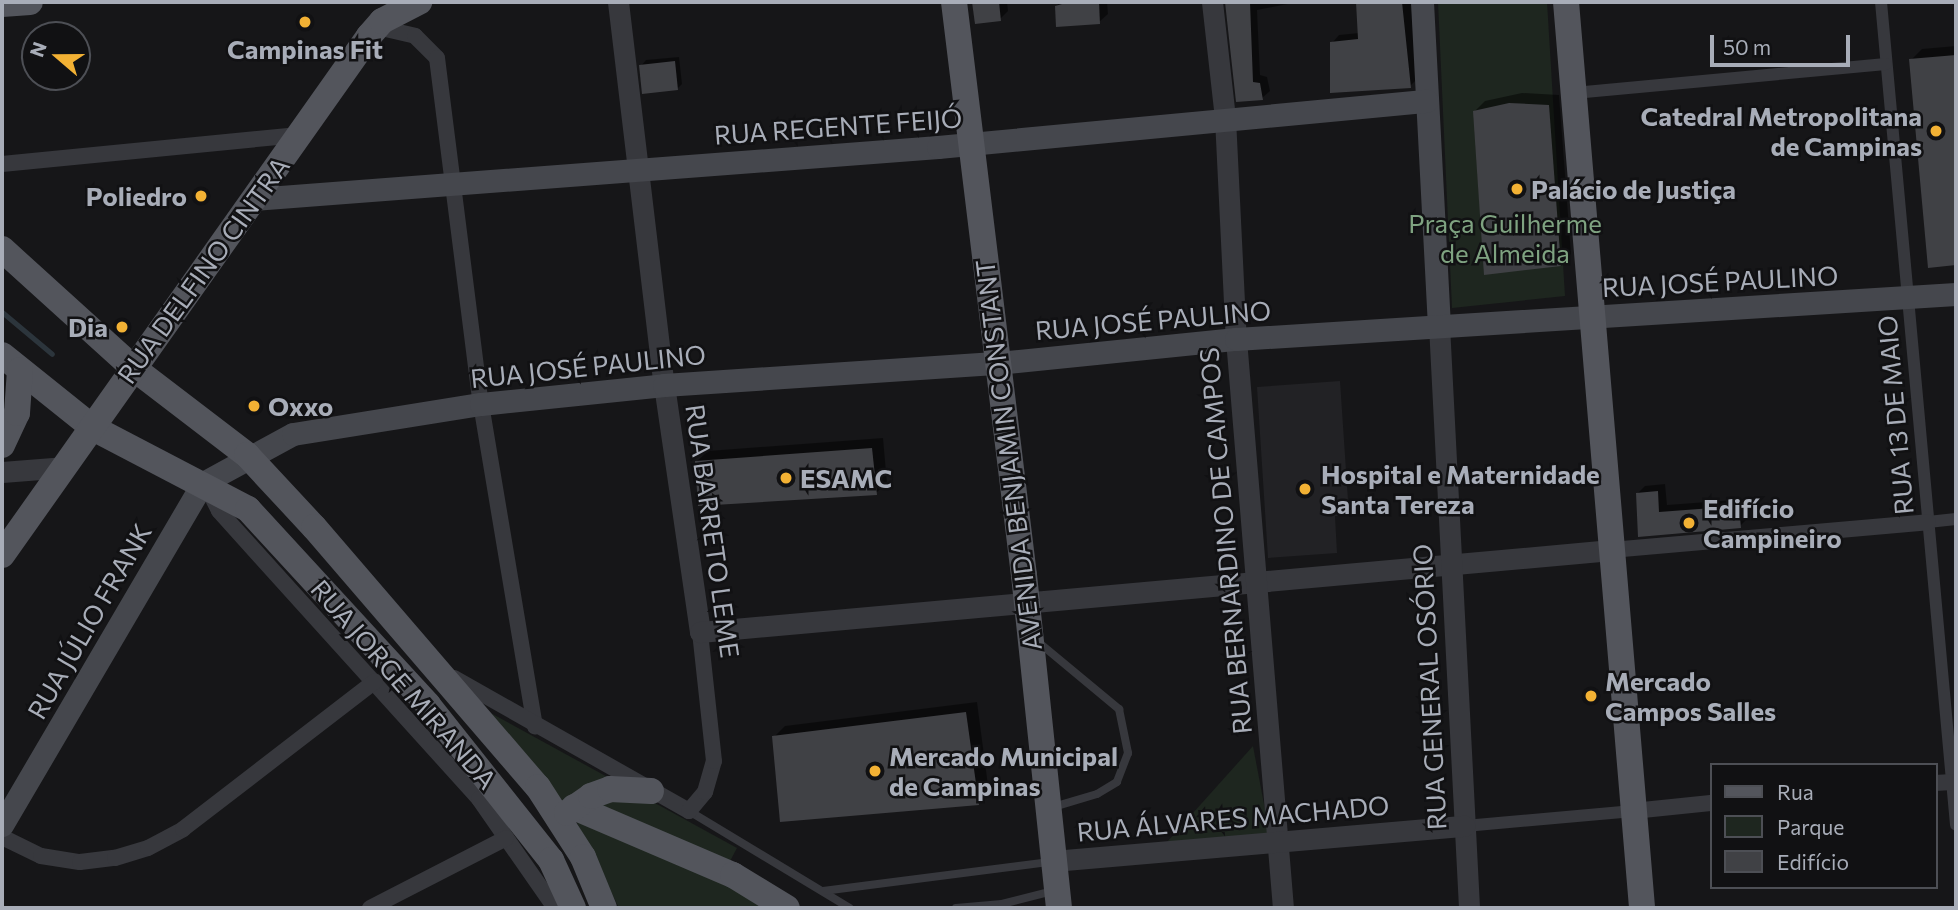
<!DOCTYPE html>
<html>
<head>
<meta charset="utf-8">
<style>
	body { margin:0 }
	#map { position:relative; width:1958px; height:910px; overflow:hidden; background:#161618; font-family:Commissioner,sans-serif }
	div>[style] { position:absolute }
	.built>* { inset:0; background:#222225 }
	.green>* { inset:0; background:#1e261f }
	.shadow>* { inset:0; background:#0007 }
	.stream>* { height:5px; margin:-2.5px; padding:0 2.5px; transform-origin:2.5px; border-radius:2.5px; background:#2c353c }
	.building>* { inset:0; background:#404145 }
	.service>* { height:8px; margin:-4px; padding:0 4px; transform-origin:4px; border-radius:4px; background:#37383d }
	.pedestrian>* { height:12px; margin:-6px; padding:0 6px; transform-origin:6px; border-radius:6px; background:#37383d }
	.minor>* { height:16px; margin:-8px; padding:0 8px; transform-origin:8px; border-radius:8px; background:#37383d }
	.tertiary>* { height:21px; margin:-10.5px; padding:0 10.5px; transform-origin:10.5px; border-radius:10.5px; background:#37383d }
	.secondary>* { height:23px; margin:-11.5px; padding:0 11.5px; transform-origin:11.5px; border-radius:11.5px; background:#45474d }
	.primary>* { height:26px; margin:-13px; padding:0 13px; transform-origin:13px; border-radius:13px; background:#53555c }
	.dots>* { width:19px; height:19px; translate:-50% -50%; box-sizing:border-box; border:4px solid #111113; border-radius:50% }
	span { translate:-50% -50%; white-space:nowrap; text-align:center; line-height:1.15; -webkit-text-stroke:5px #111113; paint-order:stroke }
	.poi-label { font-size:26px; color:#a8adb8; font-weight:700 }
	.right { translate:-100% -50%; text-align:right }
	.left { translate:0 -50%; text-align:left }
	.street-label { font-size:26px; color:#a8adb8 }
	.park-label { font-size:26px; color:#7fa381 }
	.frame { position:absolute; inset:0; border:4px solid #a8adb8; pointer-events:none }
	.legend { position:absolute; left:1710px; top:763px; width:228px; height:126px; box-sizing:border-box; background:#111113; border:2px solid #4d4f55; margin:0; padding:9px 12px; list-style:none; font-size:21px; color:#a8adb8 }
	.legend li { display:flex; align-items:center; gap:14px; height:35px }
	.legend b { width:35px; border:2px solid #4d4f55 }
	.north { position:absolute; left:21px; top:21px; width:70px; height:70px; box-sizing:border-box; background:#111113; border:2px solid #4d4f55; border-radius:50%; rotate:290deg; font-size:19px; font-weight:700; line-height:28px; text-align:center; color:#a8adb8 }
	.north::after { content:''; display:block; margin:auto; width:24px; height:32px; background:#f2b134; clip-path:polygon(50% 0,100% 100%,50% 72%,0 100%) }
	.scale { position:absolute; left:1710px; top:35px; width:140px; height:32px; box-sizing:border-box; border:4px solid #a8adb8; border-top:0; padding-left:9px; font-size:21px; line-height:24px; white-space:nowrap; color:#a8adb8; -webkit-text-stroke:5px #111113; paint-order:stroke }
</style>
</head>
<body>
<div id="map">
	<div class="built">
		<i style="clip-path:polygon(1340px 381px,1349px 515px,1335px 516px,1337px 553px,1268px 558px,1257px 387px)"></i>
	</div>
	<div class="green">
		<i style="clip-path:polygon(1438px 2px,1547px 2px,1565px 296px,1452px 308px)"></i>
		<i style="clip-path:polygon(487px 711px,737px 848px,729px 863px,564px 803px)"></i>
		<i style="clip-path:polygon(1253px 746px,1270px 836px,1167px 842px)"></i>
		<i style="clip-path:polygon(576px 821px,747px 892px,769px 908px,619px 908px)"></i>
	</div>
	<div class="shadow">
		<i style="clip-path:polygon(974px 2px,1007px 2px,1008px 11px,1000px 19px,976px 22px)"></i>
		<i style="clip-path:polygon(1061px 2px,1107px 2px,1108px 14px,1099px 22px,1056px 6px)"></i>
		<i style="clip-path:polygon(1227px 2px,1298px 2px,1257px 10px,1260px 75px,1267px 77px,1270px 91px,1262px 98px,1238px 100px)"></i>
		<i style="clip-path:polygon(1358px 2px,1411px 2px,1417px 79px,1410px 86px,1332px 43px,1339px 35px,1359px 33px)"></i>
		<i style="clip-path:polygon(1956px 46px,1956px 264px,1930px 266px,1911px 60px,1922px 49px)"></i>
		<i style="clip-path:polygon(679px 57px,682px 84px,677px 89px,641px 66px,646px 60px)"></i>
		<i style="clip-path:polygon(1522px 93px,1559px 95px,1571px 254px,1560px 265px,1474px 112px,1485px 101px)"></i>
		<i style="clip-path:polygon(883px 438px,887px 483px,876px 493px,697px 461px,708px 451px)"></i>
		<i style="clip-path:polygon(1665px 484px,1667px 505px,1747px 499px,1748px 518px,1740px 526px,1640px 535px,1637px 494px,1645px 486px)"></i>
		<i style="clip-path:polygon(977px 702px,989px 793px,978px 804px,774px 737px,785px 726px)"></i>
	</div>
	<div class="stream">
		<i style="left:2px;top:312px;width:65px;rotate:40deg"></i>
	</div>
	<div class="building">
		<i style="clip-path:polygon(972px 2px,999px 2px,1001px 21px,975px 24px)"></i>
		<i style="clip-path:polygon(1069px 2px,1099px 2px,1100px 24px,1056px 27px,1055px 6px)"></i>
		<i style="clip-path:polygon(1225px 2px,1250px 2px,1253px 82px,1260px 83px,1263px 100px,1236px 102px)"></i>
		<i style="clip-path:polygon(1356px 2px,1402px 2px,1411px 88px,1330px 93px,1330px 42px,1358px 39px)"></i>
		<i style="clip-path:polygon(1956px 55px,1956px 265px,1928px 268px,1909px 59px)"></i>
		<i style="clip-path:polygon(675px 61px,678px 90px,642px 94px,639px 65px)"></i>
		<i style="clip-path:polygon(1509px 103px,1549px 105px,1561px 266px,1484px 275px,1473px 111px)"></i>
		<i style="clip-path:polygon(872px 448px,877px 495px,698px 506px,695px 461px)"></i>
		<i style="clip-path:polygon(1658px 491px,1659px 512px,1739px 506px,1741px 528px,1638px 537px,1636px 493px)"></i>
		<i style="clip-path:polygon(966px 712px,979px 805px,780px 822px,772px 736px)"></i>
	</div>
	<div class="service">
		<i style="left:1037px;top:641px;width:107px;rotate:39.7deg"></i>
		<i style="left:1119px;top:709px;width:45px;rotate:78.4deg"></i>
		<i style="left:1128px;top:753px;width:31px;rotate:111deg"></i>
		<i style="left:1117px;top:782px;width:23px;rotate:149deg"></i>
		<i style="left:1097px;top:794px;width:46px;rotate:163.5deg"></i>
		<i style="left:689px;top:811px;width:188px;rotate:31.1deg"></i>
		<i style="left:823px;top:891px;width:229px;rotate:-7.3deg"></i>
		<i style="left:956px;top:908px;width:46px;rotate:-5deg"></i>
		<i style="left:1002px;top:904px;width:53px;rotate:-14.3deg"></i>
	</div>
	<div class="pedestrian">
		<i style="left:1881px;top:2px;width:826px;rotate:84.79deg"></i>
		<i style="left:1574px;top:93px;width:313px;rotate:-5.3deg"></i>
		<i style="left:1928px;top:522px;width:28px;rotate:-6deg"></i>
		<i style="left:1465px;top:826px;width:169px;rotate:-5.1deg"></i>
	</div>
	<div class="minor">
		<i style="left:377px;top:27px;width:39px;rotate:13deg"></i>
		<i style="left:415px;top:36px;width:31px;rotate:45deg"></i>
		<i style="left:437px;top:58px;width:349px;rotate:82.8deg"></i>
		<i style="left:481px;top:404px;width:327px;rotate:80.5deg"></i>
		<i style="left:2px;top:164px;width:298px;rotate:-5.6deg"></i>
		<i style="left:209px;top:491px;width:22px;rotate:63deg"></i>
		<i style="left:219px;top:511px;width:388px;rotate:47.9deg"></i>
		<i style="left:479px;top:799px;width:133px;rotate:55.1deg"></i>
		<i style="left:1611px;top:550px;width:318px;rotate:-5deg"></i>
		<i style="left:454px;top:678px;width:270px;rotate:29.5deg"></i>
		<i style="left:689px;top:811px;width:25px;rotate:-50deg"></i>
		<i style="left:705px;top:792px;width:32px;rotate:-74deg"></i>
		<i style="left:714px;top:761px;width:130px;rotate:-96.2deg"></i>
		<i style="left:1935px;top:783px;width:17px;rotate:-3deg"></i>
		<i style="left:1633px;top:811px;width:78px;rotate:-5.9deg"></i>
		<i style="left:2px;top:837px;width:43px;rotate:26deg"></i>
		<i style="left:41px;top:856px;width:39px;rotate:9deg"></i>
		<i style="left:80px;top:862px;width:35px;rotate:-7deg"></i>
		<i style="left:115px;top:858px;width:34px;rotate:-17deg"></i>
		<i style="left:148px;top:848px;width:40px;rotate:-28deg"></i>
		<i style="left:183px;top:829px;width:242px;rotate:-37.6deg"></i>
		<i style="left:370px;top:908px;width:153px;rotate:-27.2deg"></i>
	</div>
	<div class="tertiary">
		<i style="left:618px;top:2px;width:386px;rotate:83.2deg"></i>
		<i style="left:664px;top:385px;width:250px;rotate:81.7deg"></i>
		<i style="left:700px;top:632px;width:915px;rotate:-5.14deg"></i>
		<i style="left:1212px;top:2px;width:117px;rotate:83.6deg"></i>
		<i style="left:1225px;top:118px;width:221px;rotate:87.2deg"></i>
		<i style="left:1236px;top:339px;width:571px;rotate:85.28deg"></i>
		<i style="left:1439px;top:325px;width:584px;rotate:87.05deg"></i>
		<i style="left:2px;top:472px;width:64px;rotate:-4.5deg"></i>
		<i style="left:1053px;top:861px;width:413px;rotate:-4.9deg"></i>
	</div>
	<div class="secondary">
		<i style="left:1422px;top:2px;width:323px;rotate:87deg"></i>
		<i style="left:253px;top:199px;width:687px;rotate:-4.34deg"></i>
		<i style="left:938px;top:147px;width:491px;rotate:-5.4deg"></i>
		<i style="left:2px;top:825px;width:397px;rotate:-59.6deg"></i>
		<i style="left:203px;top:483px;width:102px;rotate:-28.6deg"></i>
		<i style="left:293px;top:434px;width:190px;rotate:-9.1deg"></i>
		<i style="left:481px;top:404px;width:184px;rotate:-5.9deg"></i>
		<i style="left:664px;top:385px;width:335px;rotate:-3.8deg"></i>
		<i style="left:998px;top:363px;width:239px;rotate:-5.8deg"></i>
		<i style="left:1236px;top:339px;width:721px;rotate:-3.58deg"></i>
	</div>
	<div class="primary">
		<i style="left:954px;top:2px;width:577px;rotate:83.04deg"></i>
		<i style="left:1024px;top:575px;width:335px;rotate:84deg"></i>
		<i style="left:1566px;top:2px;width:909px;rotate:85.2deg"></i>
		<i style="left:2px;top:4px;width:28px;rotate:-4deg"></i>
		<i style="left:2px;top:249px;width:176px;rotate:42.2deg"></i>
		<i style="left:132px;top:367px;width:145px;rotate:37.4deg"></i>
		<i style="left:247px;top:455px;width:98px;rotate:47.1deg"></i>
		<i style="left:314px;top:527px;width:343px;rotate:49.3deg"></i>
		<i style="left:538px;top:787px;width:83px;rotate:57.3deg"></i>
		<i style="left:583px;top:857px;width:55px;rotate:67.6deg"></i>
		<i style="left:2px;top:355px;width:117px;rotate:38.7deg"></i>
		<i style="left:93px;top:428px;width:175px;rotate:27.6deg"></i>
		<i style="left:248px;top:509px;width:266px;rotate:47.4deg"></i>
		<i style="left:428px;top:705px;width:198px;rotate:51.6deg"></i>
		<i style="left:551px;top:860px;width:53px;rotate:65.4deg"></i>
		<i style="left:2px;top:445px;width:35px;rotate:-65deg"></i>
		<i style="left:17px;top:413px;width:43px;rotate:-86deg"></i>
		<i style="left:2px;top:555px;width:636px;rotate:-54.73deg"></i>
		<i style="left:369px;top:36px;width:20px;rotate:-49deg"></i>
		<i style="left:382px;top:21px;width:42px;rotate:-27.2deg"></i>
		<i style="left:574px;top:807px;width:173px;rotate:23.2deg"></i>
		<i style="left:733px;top:875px;width:63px;rotate:31.4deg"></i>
		<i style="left:567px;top:813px;width:29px;rotate:-35deg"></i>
		<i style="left:591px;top:796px;width:20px;rotate:-20deg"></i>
		<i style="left:610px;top:789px;width:41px;rotate:2.8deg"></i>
	</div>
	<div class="dots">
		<i style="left:305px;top:22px;background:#f2b134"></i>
		<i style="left:1936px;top:131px;background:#f2b134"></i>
		<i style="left:1517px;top:189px;background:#f2b134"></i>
		<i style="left:201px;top:196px;background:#f2b134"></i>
		<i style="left:122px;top:327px;background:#f2b134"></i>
		<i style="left:254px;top:406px;background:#f2b134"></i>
		<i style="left:786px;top:478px;background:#f2b134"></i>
		<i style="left:1305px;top:489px;background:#f2b134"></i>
		<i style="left:1689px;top:523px;background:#f2b134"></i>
		<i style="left:1591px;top:696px;background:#f2b134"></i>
		<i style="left:875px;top:771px;background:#f2b134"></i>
	</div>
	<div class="poi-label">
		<span style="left:305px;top:49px">Campinas Fit</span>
		<span class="right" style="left:1922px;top:131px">Catedral Metropolitana<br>de Campinas</span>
		<span class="left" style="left:1531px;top:189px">Palácio de Justiça</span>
		<span class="right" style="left:187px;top:196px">Poliedro</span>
		<span class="right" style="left:108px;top:327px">Dia</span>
		<span class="left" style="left:268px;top:406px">Oxxo</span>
		<span class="left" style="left:1321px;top:489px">Hospital e Maternidade<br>Santa Tereza</span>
		<span class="left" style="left:800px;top:478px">ESAMC</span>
		<span class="left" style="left:1703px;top:523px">Edifício<br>Campineiro</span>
		<span class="left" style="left:1605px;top:696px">Mercado<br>Campos Salles</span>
		<span class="left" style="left:889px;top:771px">Mercado Municipal<br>de Campinas</span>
	</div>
	<div class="street-label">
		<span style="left:838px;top:126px;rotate:-4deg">RUA REGENTE FEIJÓ</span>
		<span style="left:203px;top:270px;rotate:-54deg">RUA DELFINO CINTRA</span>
		<span style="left:1720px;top:281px;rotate:-3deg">RUA JOSÉ PAULINO</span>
		<span style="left:1153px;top:320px;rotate:-5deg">RUA JOSÉ PAULINO</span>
		<span style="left:588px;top:366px;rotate:-6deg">RUA JOSÉ PAULINO</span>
		<span style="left:1895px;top:415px;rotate:-95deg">RUA 13 DE MAIO</span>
		<span style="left:1008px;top:455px;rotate:-97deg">AVENIDA BENJAMIN CONSTANT</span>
		<span style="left:713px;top:531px;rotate:82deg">RUA BARRETO LEME</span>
		<span style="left:1225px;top:541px;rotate:-95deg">RUA BERNARDINO DE CAMPOS</span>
		<span style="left:89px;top:621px;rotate:-60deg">RUA JÚLIO FRANK</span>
		<span style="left:404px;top:684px;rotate:49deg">RUA JORGE MIRANDA</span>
		<span style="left:1429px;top:687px;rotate:-93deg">RUA GENERAL OSÓRIO</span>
		<span style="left:1233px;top:818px;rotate:-5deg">RUA ÁLVARES MACHADO</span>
	</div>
	<div class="park-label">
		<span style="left:1505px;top:238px">Praça Guilherme<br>de Almeida</span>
	</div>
	<div class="frame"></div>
	<ul class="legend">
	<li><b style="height:9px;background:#53555c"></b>Rua</li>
	<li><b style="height:19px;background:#1e261f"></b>Parque</li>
	<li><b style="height:19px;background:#404145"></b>Edifício</li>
	</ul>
	<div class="north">N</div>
	<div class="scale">50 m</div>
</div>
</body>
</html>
